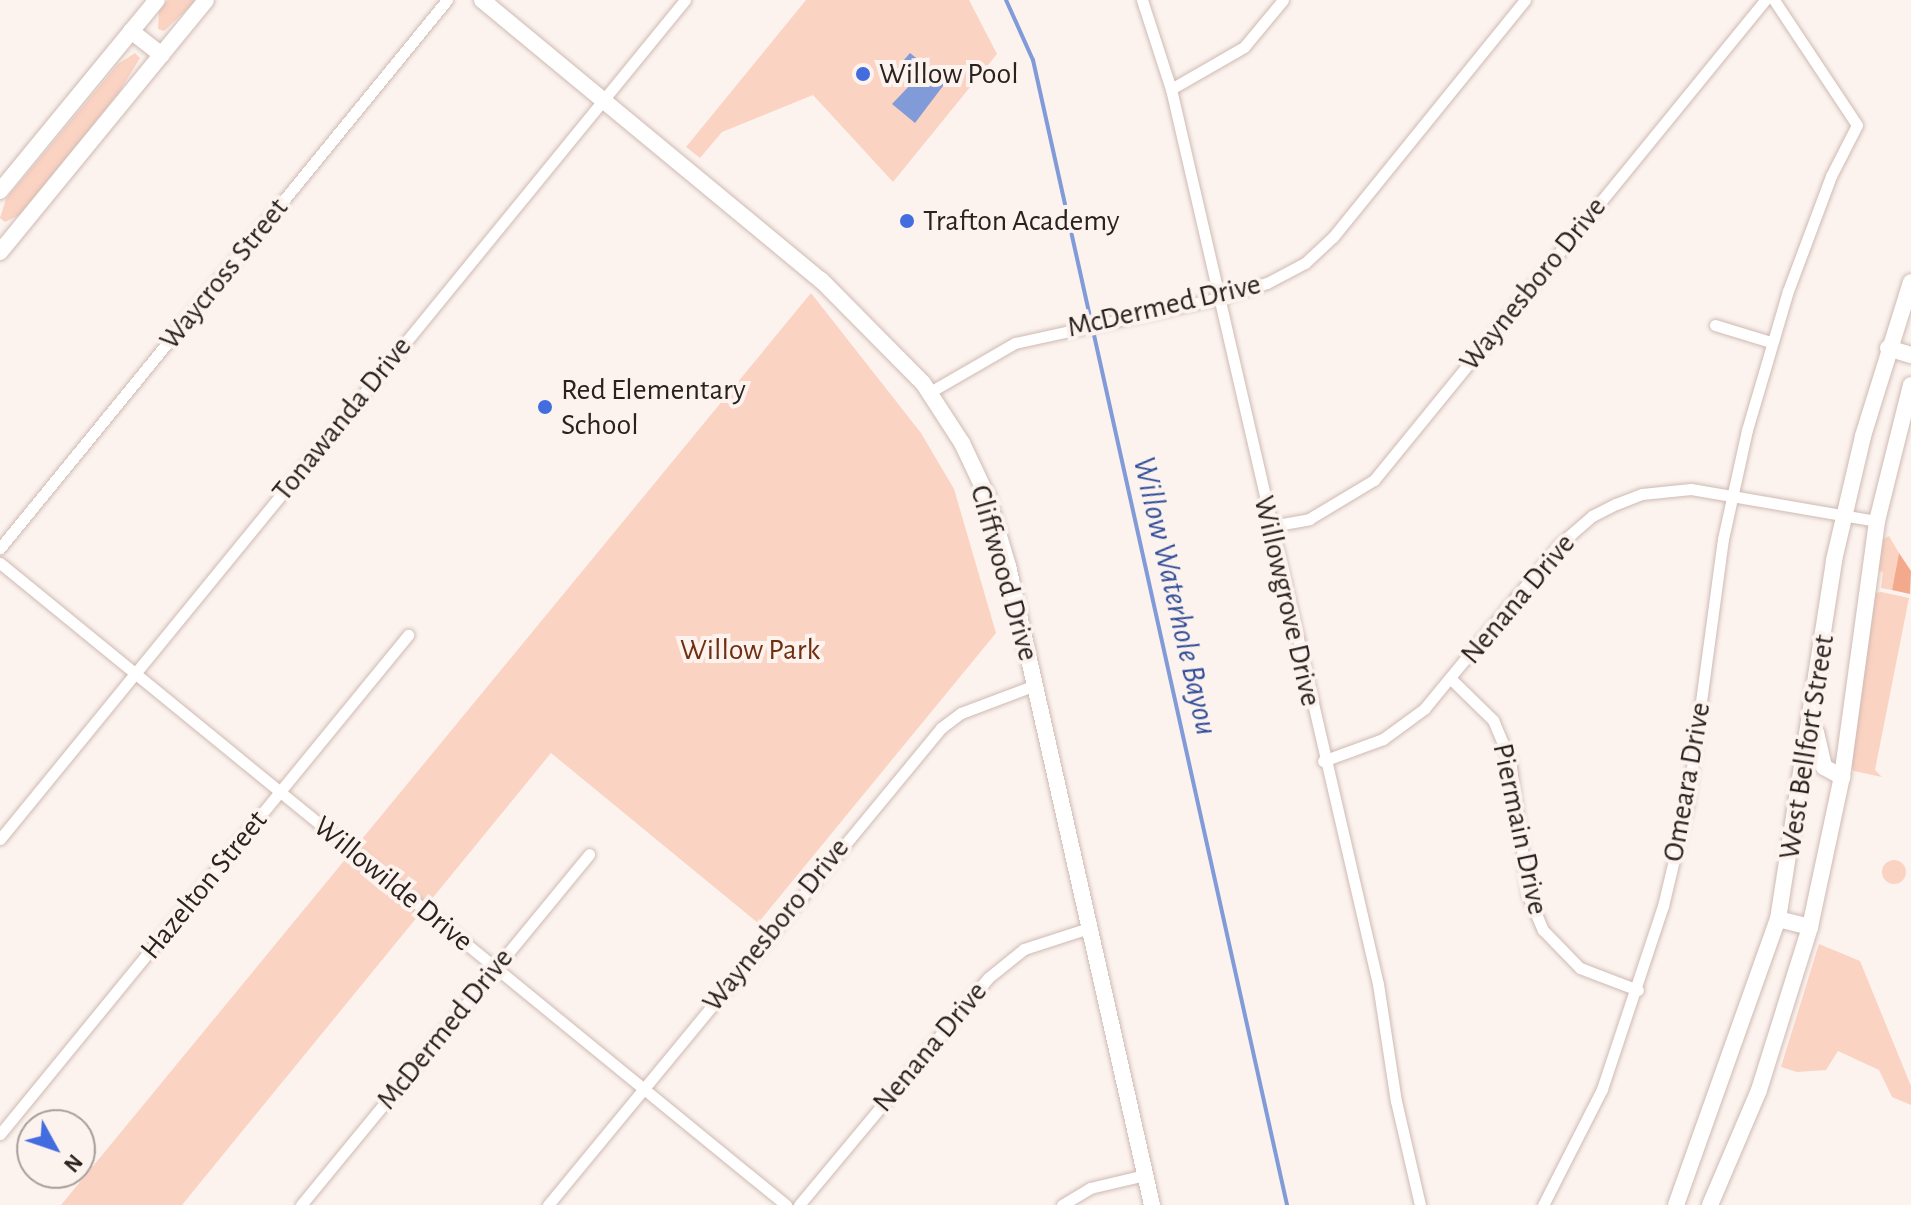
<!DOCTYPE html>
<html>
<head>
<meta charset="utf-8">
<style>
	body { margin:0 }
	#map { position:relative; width:1911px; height:1205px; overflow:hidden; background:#fcf3ef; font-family:"Alegreya Sans",sans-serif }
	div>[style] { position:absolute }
	.green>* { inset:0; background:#fbd3c3 }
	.round { border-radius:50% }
	.forest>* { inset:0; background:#f2a98c }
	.water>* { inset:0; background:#809bd8 }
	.stream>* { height:4px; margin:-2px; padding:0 2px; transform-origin:2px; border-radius:2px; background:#809bd8 }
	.roads { filter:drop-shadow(0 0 2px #cfbab2) drop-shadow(0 0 2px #cfbab2) }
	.street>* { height:11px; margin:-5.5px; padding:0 5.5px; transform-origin:5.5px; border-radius:5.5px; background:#fff }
	.secondary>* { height:16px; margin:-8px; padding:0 8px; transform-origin:8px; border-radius:8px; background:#fff }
	.dots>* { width:22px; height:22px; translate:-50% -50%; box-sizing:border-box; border:4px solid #fcf3ef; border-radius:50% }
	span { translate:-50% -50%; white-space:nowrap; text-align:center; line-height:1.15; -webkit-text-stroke:8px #fcf3ef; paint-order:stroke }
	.poi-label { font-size:30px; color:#29221e }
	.left { translate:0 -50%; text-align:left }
	.street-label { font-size:30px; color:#29221e }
	.park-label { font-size:30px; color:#702f11 }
	.water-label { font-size:32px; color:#334f99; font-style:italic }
	.north { position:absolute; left:16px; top:1109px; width:80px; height:80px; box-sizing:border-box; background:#fcf3ef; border:2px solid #a89f9b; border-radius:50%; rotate:130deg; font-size:22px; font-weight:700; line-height:32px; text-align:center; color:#29221e }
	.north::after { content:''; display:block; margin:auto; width:28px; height:36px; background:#436cde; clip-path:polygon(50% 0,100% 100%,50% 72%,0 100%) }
</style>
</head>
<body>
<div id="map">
	<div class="green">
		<i style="clip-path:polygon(168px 0,197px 0,164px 31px,158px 29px,159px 11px)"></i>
		<i style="clip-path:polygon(806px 0,969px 0,997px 54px,893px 182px,813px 95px,722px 132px,700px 158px,686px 147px)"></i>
		<i style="clip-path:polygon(135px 53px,140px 58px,118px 94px,20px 215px,5px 222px,0 218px,6px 199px,118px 64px)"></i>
		<i style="clip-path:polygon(811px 293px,921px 433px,954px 489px,996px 633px,758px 923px,551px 753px,182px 1205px,61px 1205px)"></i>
		<i style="clip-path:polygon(1889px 536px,1899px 553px,1892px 590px,1881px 588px,1883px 572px,1875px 570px,1881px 540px)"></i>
		<i style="clip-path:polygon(1881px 592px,1909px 598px,1875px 770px,1882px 777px,1854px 771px,1850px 764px,1871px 594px)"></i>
		<i class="round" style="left:1882px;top:860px;width:24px;height:24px"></i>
		<i style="clip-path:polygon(1819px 944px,1860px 961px,1911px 1086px,1911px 1105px,1892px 1097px,1879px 1070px,1838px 1051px,1826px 1070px,1797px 1072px,1781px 1067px)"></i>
	</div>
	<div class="forest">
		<i style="clip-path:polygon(1899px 553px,1911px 571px,1910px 594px,1892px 590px)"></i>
	</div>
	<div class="water">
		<i style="clip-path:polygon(910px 53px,946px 82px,915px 123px,892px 104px,912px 83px,896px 69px)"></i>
	</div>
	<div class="stream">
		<i style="left:1006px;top:0;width:66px;rotate:65.8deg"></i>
		<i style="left:1033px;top:60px;width:1173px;rotate:77.49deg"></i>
	</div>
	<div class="roads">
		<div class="street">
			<i style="left:1142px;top:0;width:94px;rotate:72deg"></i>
			<i style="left:1171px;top:89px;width:919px;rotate:76.98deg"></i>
			<i style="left:1378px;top:984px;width:118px;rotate:81.3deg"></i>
			<i style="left:1396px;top:1101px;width:107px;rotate:77deg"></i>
			<i style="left:1171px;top:89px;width:84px;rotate:-29.9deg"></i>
			<i style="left:1244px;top:47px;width:61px;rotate:-50.3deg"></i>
			<i style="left:1715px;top:325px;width:59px;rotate:16.9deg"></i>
			<i style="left:930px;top:392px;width:98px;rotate:-30deg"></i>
			<i style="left:1015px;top:343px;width:209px;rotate:-12.4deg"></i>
			<i style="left:1219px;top:298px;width:50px;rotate:-17.4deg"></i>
			<i style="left:1267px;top:283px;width:43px;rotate:-27.8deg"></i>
			<i style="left:1305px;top:263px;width:38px;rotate:-43deg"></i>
			<i style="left:1333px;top:237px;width:305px;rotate:-51deg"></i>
			<i style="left:1271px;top:526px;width:39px;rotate:-10deg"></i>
			<i style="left:1309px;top:519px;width:76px;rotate:-31deg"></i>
			<i style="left:1374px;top:480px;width:619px;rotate:-50.83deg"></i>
			<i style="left:0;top:548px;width:707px;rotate:-50.8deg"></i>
			<i style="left:0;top:563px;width:1015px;rotate:39.24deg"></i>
			<i style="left:1451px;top:679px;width:59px;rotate:44.3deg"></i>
			<i style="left:1493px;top:720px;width:43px;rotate:67deg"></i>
			<i style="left:1510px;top:760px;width:136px;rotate:82.4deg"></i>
			<i style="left:1528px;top:895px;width:38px;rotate:67deg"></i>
			<i style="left:1543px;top:930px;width:53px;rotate:45.8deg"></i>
			<i style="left:1580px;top:968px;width:62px;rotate:20.8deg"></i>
			<i style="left:1323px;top:761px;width:64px;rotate:-20.1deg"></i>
			<i style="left:1383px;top:739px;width:51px;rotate:-36.2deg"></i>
			<i style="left:1424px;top:709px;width:215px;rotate:-50.5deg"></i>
			<i style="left:1561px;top:543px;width:41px;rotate:-41.1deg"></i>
			<i style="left:1592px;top:516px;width:27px;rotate:-27deg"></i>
			<i style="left:1616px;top:504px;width:28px;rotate:-21deg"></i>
			<i style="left:1642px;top:494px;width:49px;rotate:-5.8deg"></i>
			<i style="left:1691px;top:489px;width:189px;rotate:9.8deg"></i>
			<i style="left:0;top:839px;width:1083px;rotate:-50.77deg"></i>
			<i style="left:0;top:1134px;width:645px;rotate:-50.73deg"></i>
			<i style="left:301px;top:1205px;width:454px;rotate:-50.6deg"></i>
			<i style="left:548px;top:1205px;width:618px;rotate:-50.51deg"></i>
			<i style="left:941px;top:728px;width:25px;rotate:-37deg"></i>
			<i style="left:961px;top:713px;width:79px;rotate:-20.7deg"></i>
			<i style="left:799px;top:1205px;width:295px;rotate:-50.2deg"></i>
			<i style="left:988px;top:978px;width:46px;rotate:-38.9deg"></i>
			<i style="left:1024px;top:949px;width:68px;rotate:-17.9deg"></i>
			<i style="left:1062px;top:1205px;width:33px;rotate:-31deg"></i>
			<i style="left:1090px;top:1188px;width:57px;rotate:-13.3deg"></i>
			<i style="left:1543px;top:1205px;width:130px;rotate:-63deg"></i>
			<i style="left:1602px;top:1089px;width:193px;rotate:-71.6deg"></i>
			<i style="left:1663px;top:906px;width:104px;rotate:-76.6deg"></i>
			<i style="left:1687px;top:805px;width:268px;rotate:-82.3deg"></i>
			<i style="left:1723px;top:539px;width:112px;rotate:-77.6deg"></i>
			<i style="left:1747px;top:430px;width:145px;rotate:-73.6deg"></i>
			<i style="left:1788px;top:291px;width:123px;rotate:-69.5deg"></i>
			<i style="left:1831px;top:176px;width:57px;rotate:-63deg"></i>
			<i style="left:1857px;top:125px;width:150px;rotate:-123.6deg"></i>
		</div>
		<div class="secondary">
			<i style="left:482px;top:0;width:440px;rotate:39.6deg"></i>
			<i style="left:821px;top:280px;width:145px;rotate:45.3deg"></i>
			<i style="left:923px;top:383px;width:72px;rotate:57deg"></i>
			<i style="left:962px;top:443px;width:59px;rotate:64.7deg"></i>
			<i style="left:987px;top:496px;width:73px;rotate:73.3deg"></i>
			<i style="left:1008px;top:566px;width:655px;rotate:77.3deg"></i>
			<i style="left:131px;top:31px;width:39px;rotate:38deg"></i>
			<i style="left:0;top:191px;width:247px;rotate:-50.6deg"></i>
			<i style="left:0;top:252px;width:325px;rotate:-50.7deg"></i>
			<i style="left:1888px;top:348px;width:24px;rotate:17deg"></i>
			<i style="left:1816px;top:732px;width:36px;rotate:77deg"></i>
			<i style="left:1824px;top:767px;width:21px;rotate:29deg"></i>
			<i style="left:1778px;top:919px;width:33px;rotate:14deg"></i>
			<i style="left:1676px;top:1205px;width:304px;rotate:-70.4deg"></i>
			<i style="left:1778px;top:919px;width:363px;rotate:-81.1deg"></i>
			<i style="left:1834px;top:560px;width:127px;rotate:-76.8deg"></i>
			<i style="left:1863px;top:436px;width:161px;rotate:-72.7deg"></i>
			<i style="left:1710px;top:1205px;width:125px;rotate:-66.9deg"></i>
			<i style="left:1759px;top:1090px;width:171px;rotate:-72.6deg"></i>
			<i style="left:1810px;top:927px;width:153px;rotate:-78deg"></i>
			<i style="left:1842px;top:777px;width:258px;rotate:-82.2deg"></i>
			<i style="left:1877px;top:521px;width:140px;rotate:-76deg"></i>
		</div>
	</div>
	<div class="dots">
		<i style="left:863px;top:74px;background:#436cde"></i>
		<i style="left:907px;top:221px;background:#436cde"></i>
		<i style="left:545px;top:407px;background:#436cde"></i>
	</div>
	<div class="poi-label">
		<span class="left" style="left:879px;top:74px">Willow Pool</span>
		<span class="left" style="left:923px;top:221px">Trafton Academy</span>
		<span class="left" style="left:561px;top:407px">Red Elementary<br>School</span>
	</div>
	<div class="street-label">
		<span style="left:224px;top:274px;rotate:-51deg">Waycross Street</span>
		<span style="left:1533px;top:284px;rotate:-51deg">Waynesboro Drive</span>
		<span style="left:1164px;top:306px;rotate:-13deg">McDermed Drive</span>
		<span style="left:342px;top:419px;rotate:-51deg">Tonawanda Drive</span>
		<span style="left:1004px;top:573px;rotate:74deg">Cliffwood Drive</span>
		<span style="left:1518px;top:599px;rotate:-50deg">Nenana Drive</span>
		<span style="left:1287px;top:601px;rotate:77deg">Willowgrove Drive</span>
		<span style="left:1807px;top:747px;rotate:-81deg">West Bellfort Street</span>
		<span style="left:1687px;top:782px;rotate:-80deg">Omeara Drive</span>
		<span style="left:1520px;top:829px;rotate:78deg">Piermain Drive</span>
		<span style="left:393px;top:884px;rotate:39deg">Willowilde Drive</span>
		<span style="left:204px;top:885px;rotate:-51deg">Hazelton Street</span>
		<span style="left:776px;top:925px;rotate:-51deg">Waynesboro Drive</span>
		<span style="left:445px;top:1029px;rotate:-51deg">McDermed Drive</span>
		<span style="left:930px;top:1047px;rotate:-50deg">Nenana Drive</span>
	</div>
	<div class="park-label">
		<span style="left:750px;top:650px">Willow Park</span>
	</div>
	<div class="water-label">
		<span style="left:1175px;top:596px;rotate:77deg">Willow Waterhole Bayou</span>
	</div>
	<div class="north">N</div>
</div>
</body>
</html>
